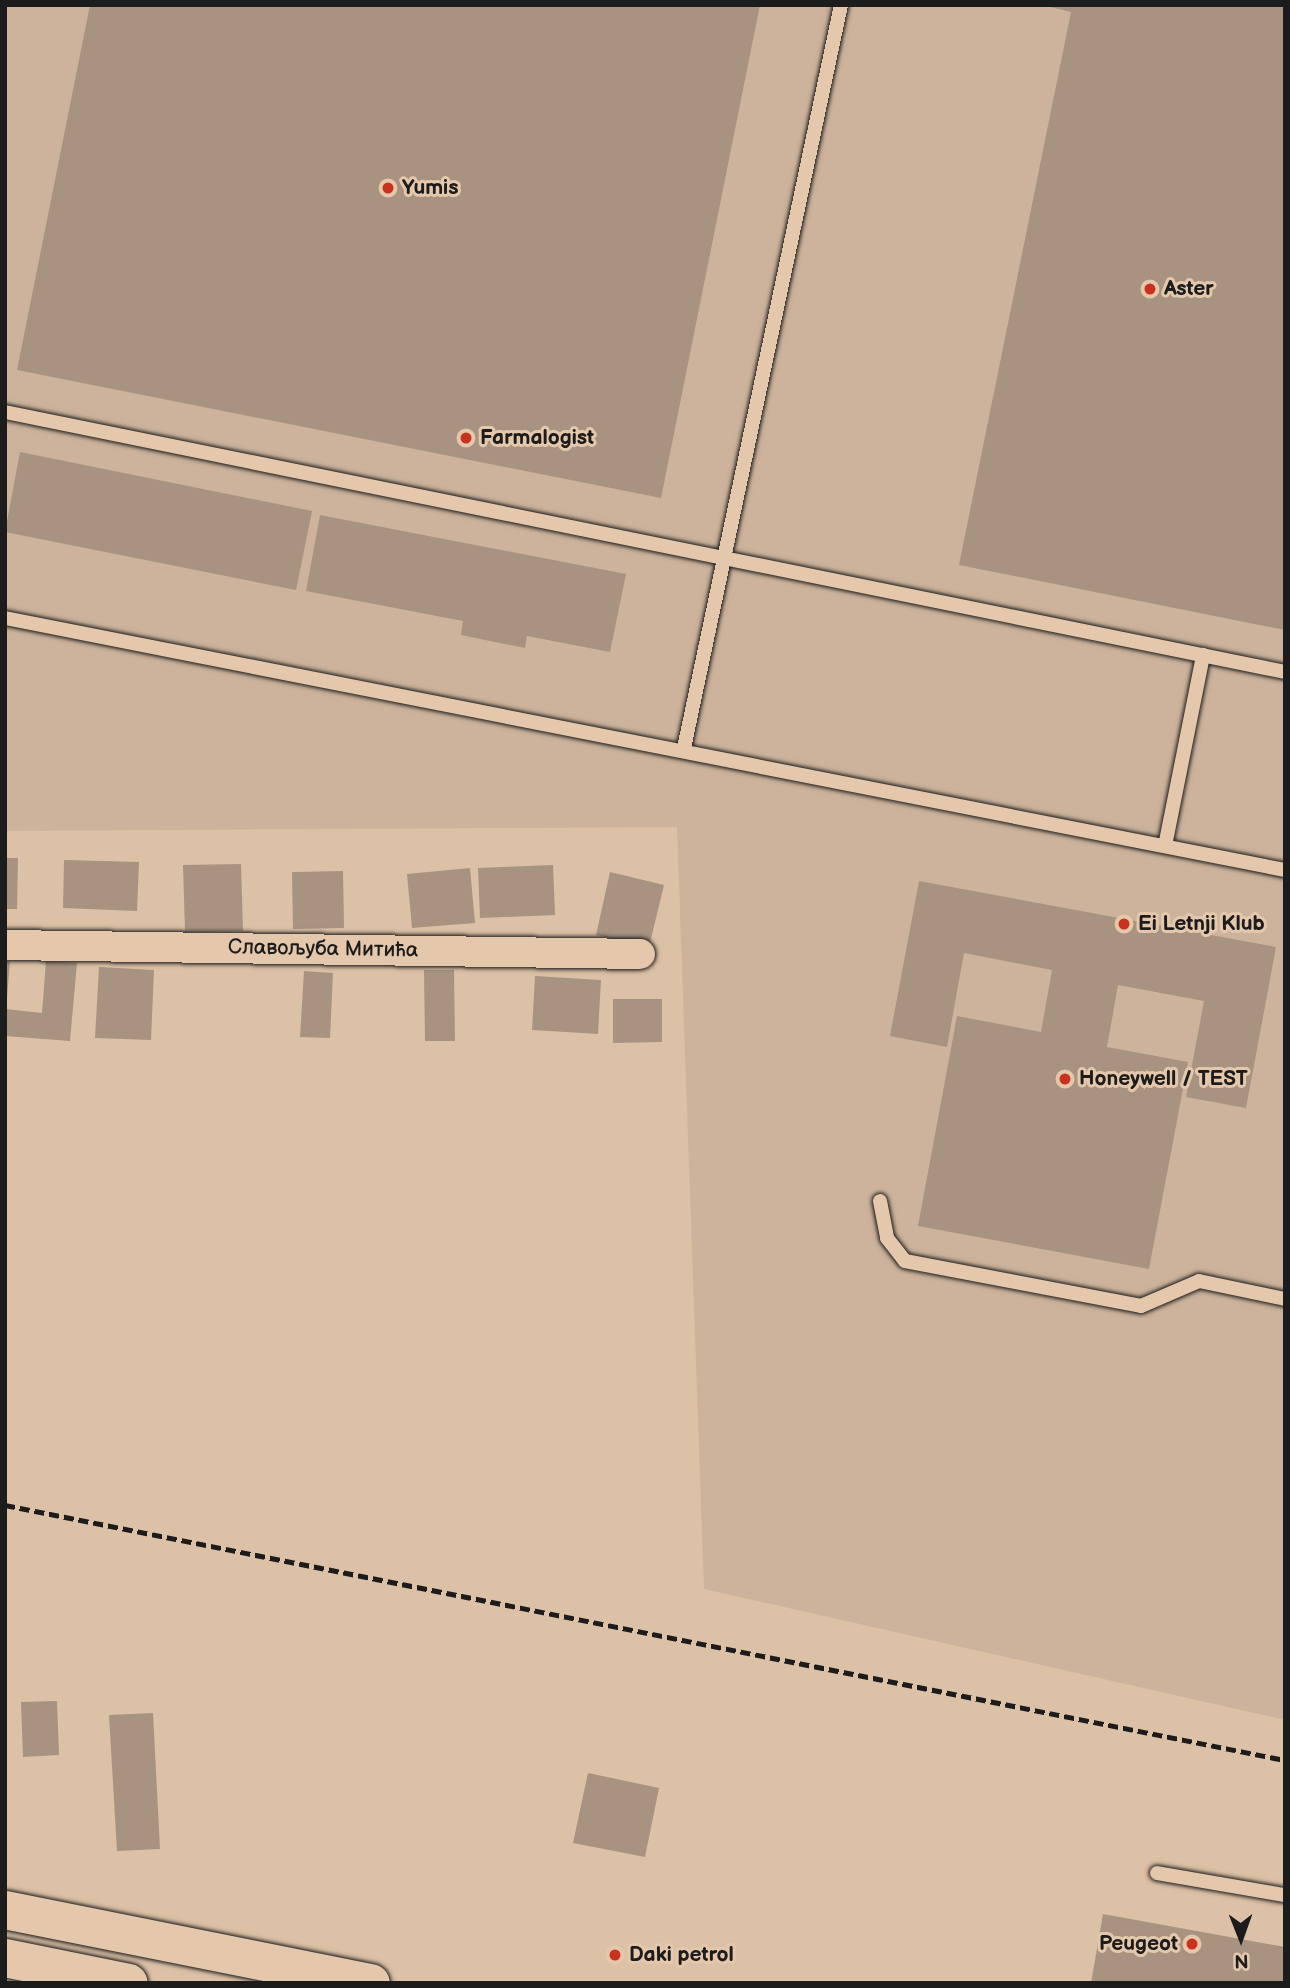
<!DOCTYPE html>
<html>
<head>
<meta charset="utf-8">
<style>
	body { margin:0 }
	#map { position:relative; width:1290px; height:1988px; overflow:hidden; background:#ddc1a6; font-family:"Balsamiq Sans",sans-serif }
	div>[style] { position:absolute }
	.built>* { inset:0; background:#cdb39b }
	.building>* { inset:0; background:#a79380 }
	.roads { filter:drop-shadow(0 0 2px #1c1c1c) drop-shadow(0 0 2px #1c1c1c) }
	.service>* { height:14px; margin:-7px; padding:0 7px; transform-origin:7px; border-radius:7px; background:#e5c8ac }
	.minor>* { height:30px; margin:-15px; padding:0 15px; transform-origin:15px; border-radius:15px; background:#e5c8ac }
	.secondary>* { height:38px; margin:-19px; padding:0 19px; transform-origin:19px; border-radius:19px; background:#e5c8ac }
	.rail>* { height:5px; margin-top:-2.5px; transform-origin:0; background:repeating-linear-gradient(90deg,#1c1c1c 0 10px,transparent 0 15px) }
	.dots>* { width:19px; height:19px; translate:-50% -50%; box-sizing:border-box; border:4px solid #e5c8ac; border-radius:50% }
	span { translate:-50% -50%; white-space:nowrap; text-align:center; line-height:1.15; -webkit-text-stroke:6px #e5c8ac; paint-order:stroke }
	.poi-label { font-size:21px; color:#1c1c1c; font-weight:700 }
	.left { translate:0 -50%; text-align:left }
	.right { translate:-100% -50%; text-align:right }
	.street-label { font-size:21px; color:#1c1c1c }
	.frame { position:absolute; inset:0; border:7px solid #1c1c1c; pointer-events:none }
	.north { position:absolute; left:1206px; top:1904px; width:70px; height:70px; -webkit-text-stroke:5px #e5c8ac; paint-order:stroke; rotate:179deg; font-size:19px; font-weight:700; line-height:28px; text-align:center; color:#1c1c1c }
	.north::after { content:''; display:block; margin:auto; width:24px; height:32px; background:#1c1c1c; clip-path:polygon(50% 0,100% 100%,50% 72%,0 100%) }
</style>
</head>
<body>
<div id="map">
	<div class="built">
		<i style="clip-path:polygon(5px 5px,1285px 5px,1285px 1720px,704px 1589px,677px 827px,5px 831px)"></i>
	</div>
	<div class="building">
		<i style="clip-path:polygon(90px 5px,760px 5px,661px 498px,17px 370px)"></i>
		<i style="clip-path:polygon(1042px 5px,1285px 5px,1285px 630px,959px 565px,1071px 12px)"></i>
		<i style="clip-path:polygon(20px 452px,312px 511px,296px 590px,5px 532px)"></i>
		<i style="clip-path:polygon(320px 515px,626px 574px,610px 652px,527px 636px,525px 648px,495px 642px,461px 635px,463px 621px,306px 591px)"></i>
		<i style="clip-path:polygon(5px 858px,18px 858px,17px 909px,5px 909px)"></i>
		<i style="clip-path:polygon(64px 860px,139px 862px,137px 911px,63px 908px)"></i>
		<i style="clip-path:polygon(241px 864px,243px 931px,185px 932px,183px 865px)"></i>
		<i style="clip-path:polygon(553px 865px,555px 915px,480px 918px,478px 868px)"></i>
		<i style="clip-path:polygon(470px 868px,475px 923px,412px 928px,407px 874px)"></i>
		<i style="clip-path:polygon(343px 871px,344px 928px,293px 929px,292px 872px)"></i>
		<i style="clip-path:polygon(610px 872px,664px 885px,649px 947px,596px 935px)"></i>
		<i style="clip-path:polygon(919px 881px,1276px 947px,1246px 1108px,1186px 1097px,1204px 1001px,1118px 985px,1107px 1047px,1188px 1062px,1149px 1269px,918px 1226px,957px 1016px,1041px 1032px,1052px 970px,964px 953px,947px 1047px,890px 1036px)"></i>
		<i style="clip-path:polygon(46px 961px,77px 963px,70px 1041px,5px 1036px,5px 1009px,42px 1013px)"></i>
		<i style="clip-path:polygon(5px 962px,10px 962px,7px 998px,5px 997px)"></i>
		<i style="clip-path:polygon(99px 967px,154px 970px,151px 1040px,95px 1038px)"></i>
		<i style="clip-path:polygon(424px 970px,454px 970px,455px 1041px,425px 1041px)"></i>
		<i style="clip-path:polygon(304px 971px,333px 973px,330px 1038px,300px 1037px)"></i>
		<i style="clip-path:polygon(535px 976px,601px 980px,598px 1034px,532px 1030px)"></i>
		<i style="clip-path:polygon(613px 999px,662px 999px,662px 1042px,613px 1043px)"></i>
		<i style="clip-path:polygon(57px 1701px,59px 1755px,23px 1757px,21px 1702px)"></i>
		<i style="clip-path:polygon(153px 1713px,160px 1849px,117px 1851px,109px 1715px)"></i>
		<i style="clip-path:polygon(588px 1773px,659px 1788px,645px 1857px,573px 1843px)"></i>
		<i style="clip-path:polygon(1103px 1914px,1285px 1947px,1285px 1983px,1091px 1983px)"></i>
	</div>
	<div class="roads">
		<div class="service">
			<i style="left:5px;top:412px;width:1306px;rotate:11.48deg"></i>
			<i style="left:5px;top:618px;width:1305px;rotate:11.14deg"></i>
			<i style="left:684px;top:748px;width:759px;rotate:-78.07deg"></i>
			<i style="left:1165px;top:846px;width:195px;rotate:-78.7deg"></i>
			<i style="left:880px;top:1201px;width:38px;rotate:79deg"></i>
			<i style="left:887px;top:1238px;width:29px;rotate:52deg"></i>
			<i style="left:905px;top:1261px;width:240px;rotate:10.8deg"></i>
			<i style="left:1141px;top:1306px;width:63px;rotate:-23.3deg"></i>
			<i style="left:1199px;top:1281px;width:88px;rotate:11.8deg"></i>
			<i style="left:1157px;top:1873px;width:130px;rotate:9.8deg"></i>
		</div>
		<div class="minor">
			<i style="left:5px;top:945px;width:635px;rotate:0.81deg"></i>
		</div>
		<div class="secondary">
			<i style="left:5px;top:1910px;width:373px;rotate:11.3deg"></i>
			<i style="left:5px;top:1958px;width:126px;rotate:11.4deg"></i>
		</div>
	</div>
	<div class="rail">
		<i style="left:5px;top:1505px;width:1305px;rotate:11.27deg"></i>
	</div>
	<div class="dots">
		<i style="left:388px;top:188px;background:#c8321e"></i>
		<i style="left:1150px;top:289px;background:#c8321e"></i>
		<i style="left:466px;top:438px;background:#c8321e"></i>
		<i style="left:1124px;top:924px;background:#c8321e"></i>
		<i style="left:1065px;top:1079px;background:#c8321e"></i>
		<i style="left:1192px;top:1944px;background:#c8321e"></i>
		<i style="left:615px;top:1955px;background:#c8321e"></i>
	</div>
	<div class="poi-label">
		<span class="left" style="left:402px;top:188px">Yumis</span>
		<span class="left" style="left:1164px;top:289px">Aster</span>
		<span class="left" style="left:480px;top:438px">Farmalogist</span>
		<span class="left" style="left:1138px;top:924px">Ei Letnji Klub</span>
		<span class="left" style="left:1079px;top:1079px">Honeywell / TEST</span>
		<span class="right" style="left:1178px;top:1944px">Peugeot</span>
		<span class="left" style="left:629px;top:1955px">Daki petrol</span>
	</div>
	<div class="street-label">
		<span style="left:323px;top:949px;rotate:1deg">Славољуба Митића</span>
	</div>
	<div class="frame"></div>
	<div class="north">N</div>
</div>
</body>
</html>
